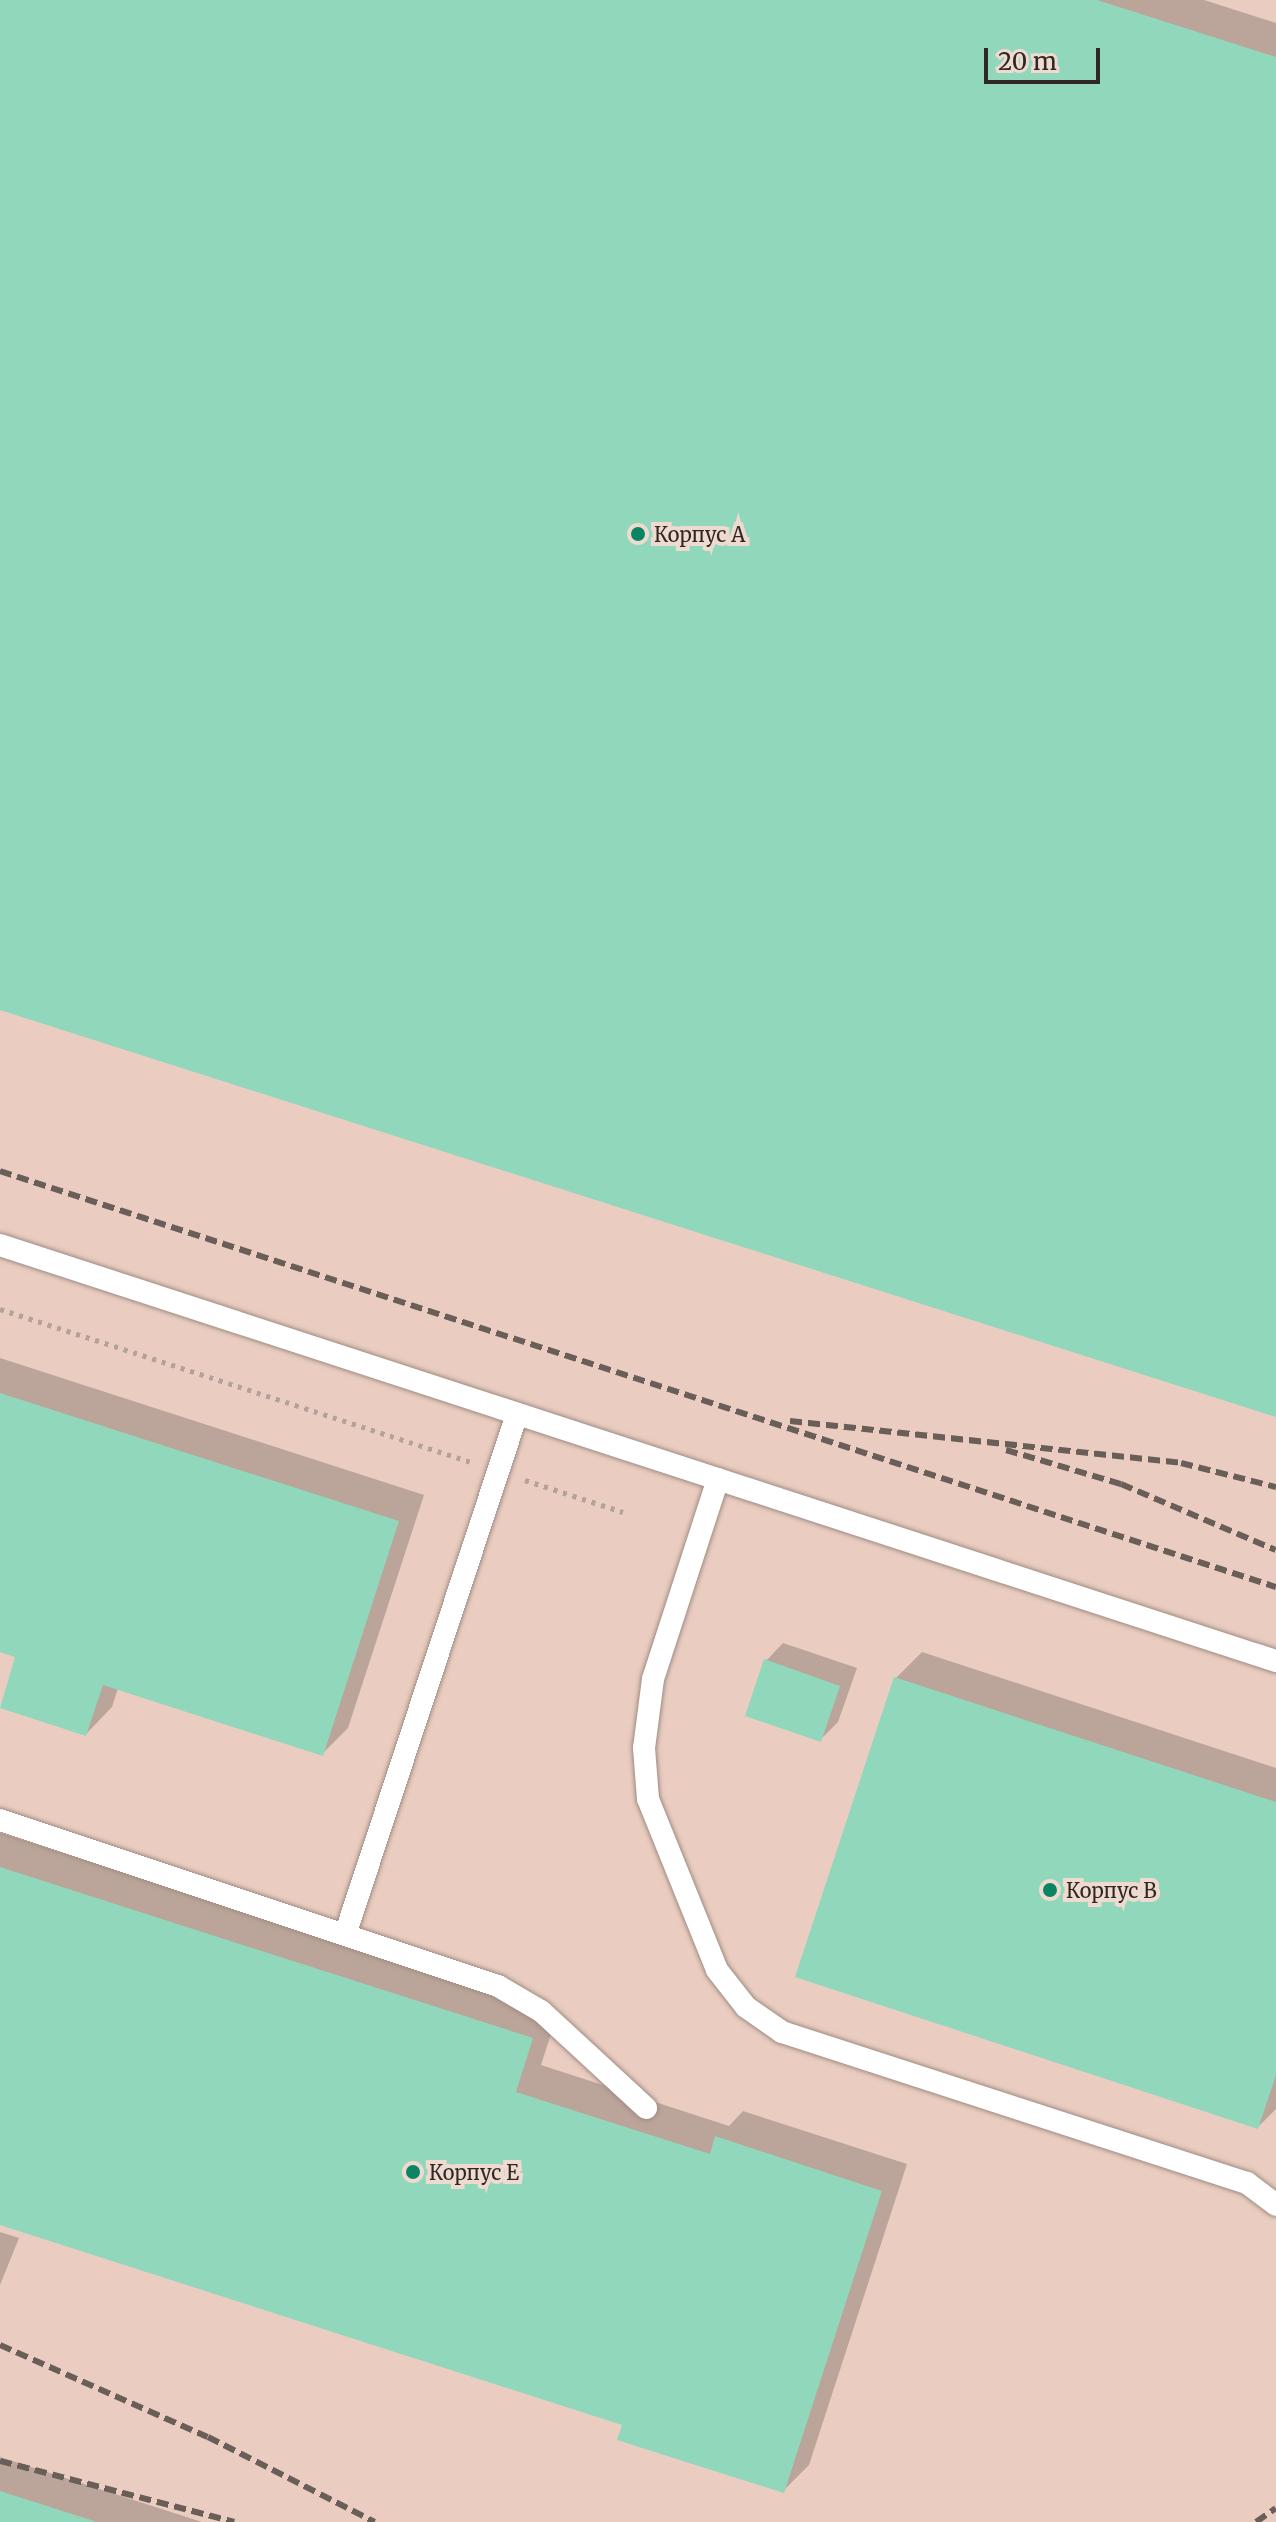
<!DOCTYPE html>
<html>
<head>
<meta charset="utf-8">
<style>
	body { margin:0 }
	#map { position:relative; width:1276px; height:2522px; overflow:hidden; background:#efdad0; font-family:Merriweather,serif }
	div>[style] { position:absolute }
	.built>* { inset:0; background:#eacdc0 }
	.shadow>* { inset:0; background:#0003 }
	.building>* { inset:0; background:#90d7bc }
	.path>* { height:5px; margin-top:-2.5px; transform-origin:0; background:repeating-linear-gradient(90deg,#b3a29a 0 4px,transparent 0 10px) }
	.roads { filter:drop-shadow(0 0 2px #9f8b82) drop-shadow(0 0 2px #9f8b82) }
	.lane>* { height:22px; margin:-11px; padding:0 11px; transform-origin:11px; border-radius:11px; background:#fff }
	.rail>* { height:6px; margin-top:-3px; transform-origin:0; background:repeating-linear-gradient(90deg,#6a5e58 0 12px,transparent 0 18px) }
	.dots>* { width:22px; height:22px; translate:-50% -50%; box-sizing:border-box; border:4px solid #efdad0; border-radius:50% }
	span { translate:-50% -50%; white-space:nowrap; text-align:center; line-height:1.15; -webkit-text-stroke:8px #efdad0; paint-order:stroke }
	.poi-label { font-size:20px; color:#2f2824 }
	.left { translate:0 -50%; text-align:left }
	.scale { position:absolute; left:984px; top:48px; width:116px; height:36px; box-sizing:border-box; border:4px solid #2f2824; border-top:0; padding-left:10px; font-size:24px; line-height:28px; white-space:nowrap; color:#2f2824; -webkit-text-stroke:6px #efdad0; paint-order:stroke }
</style>
</head>
<body>
<div id="map">
	<div class="built">
		<i style="clip-path:polygon(0 0,1276px 0,1276px 2522px,0 2522px)"></i>
	</div>
	<div class="shadow">
		<i style="clip-path:polygon(0 0,1204px 0,1276px 23px,1276px 1414px,0 1008px)"></i>
		<i style="clip-path:polygon(0 1358px,424px 1495px,348px 1728px,322px 1754px,118px 1688px,112px 1707px,86px 1734px,17px 1656px,0 1650px)"></i>
		<i style="clip-path:polygon(783px 1643px,857px 1668px,838px 1722px,820px 1740px,766px 1661px)"></i>
		<i style="clip-path:polygon(922px 1652px,1276px 1768px,1276px 2109px,1258px 2127px,896px 1678px)"></i>
		<i style="clip-path:polygon(0 1833px,558px 2012px,541px 2065px,729px 2126px,743px 2111px,907px 2164px,809px 2465px,783px 2491px,624px 2424px,0 2223px)"></i>
		<i style="clip-path:polygon(0 2232px,19px 2238px,0 2285px)"></i>
		<i style="clip-path:polygon(0 2457px,202px 2522px,0 2522px)"></i>
	</div>
	<div class="building">
		<i style="clip-path:polygon(0 0,1097px 0,1276px 57px,1276px 1417px,0 1010px)"></i>
		<i style="clip-path:polygon(0 1393px,399px 1521px,323px 1756px,103px 1685px,86px 1736px,0 1708px,15px 1657px,0 1652px)"></i>
		<i style="clip-path:polygon(764px 1659px,840px 1686px,821px 1742px,745px 1716px)"></i>
		<i style="clip-path:polygon(894px 1677px,1276px 1802px,1276px 2075px,1258px 2129px,795px 1977px)"></i>
		<i style="clip-path:polygon(0 1867px,533px 2038px,516px 2092px,710px 2154px,715px 2136px,882px 2191px,784px 2493px,617px 2440px,622px 2425px,0 2225px)"></i>
		<i style="clip-path:polygon(0 2491px,94px 2521px,94px 2522px,0 2522px)"></i>
	</div>
	<div class="path">
		<i style="left:0;top:1309px;width:494px;rotate:18deg"></i>
		<i style="left:525px;top:1480px;width:103px;rotate:18.1deg"></i>
	</div>
	<div class="roads">
		<div class="lane">
			<i style="left:0;top:1245px;width:1342px;rotate:18.06deg"></i>
			<i style="left:718px;top:1479px;width:210px;rotate:108deg"></i>
			<i style="left:653px;top:1679px;width:70px;rotate:97.4deg"></i>
			<i style="left:644px;top:1748px;width:51px;rotate:85.5deg"></i>
			<i style="left:648px;top:1799px;width:184px;rotate:68deg"></i>
			<i style="left:717px;top:1970px;width:47px;rotate:51.9deg"></i>
			<i style="left:746px;top:2007px;width:44px;rotate:34.8deg"></i>
			<i style="left:782px;top:2032px;width:489px;rotate:18deg"></i>
			<i style="left:1247px;top:2183px;width:36px;rotate:37deg"></i>
			<i style="left:0;top:1820px;width:525px;rotate:18.43deg"></i>
			<i style="left:498px;top:1986px;width:50px;rotate:30.2deg"></i>
			<i style="left:541px;top:2011px;width:143px;rotate:42.7deg"></i>
			<i style="left:345px;top:1935px;width:549px;rotate:-71.73deg"></i>
		</div>
	</div>
	<div class="rail">
		<i style="left:0;top:1171px;width:1342px;rotate:18.06deg"></i>
		<i style="left:790px;top:1421px;width:393px;rotate:6.1deg"></i>
		<i style="left:1181px;top:1463px;width:98px;rotate:14.2deg"></i>
		<i style="left:1006px;top:1450px;width:120px;rotate:16.5deg"></i>
		<i style="left:1121px;top:1484px;width:168px;rotate:23.1deg"></i>
		<i style="left:0;top:2345px;width:227px;rotate:23.9deg"></i>
		<i style="left:208px;top:2437px;width:187px;rotate:27deg"></i>
		<i style="left:0;top:2461px;width:242px;rotate:14.6deg"></i>
		<i style="left:1256px;top:2522px;width:24px;rotate:-35deg"></i>
	</div>
	<div class="dots">
		<i style="left:638px;top:534px;background:#0b8464"></i>
		<i style="left:1050px;top:1890px;background:#0b8464"></i>
		<i style="left:413px;top:2172px;background:#0b8464"></i>
	</div>
	<div class="poi-label">
		<span class="left" style="left:654px;top:534px">Корпус А</span>
		<span class="left" style="left:1066px;top:1890px">Корпус В</span>
		<span class="left" style="left:429px;top:2172px">Корпус Е</span>
	</div>
	<div class="scale">20 m</div>
</div>
</body>
</html>
